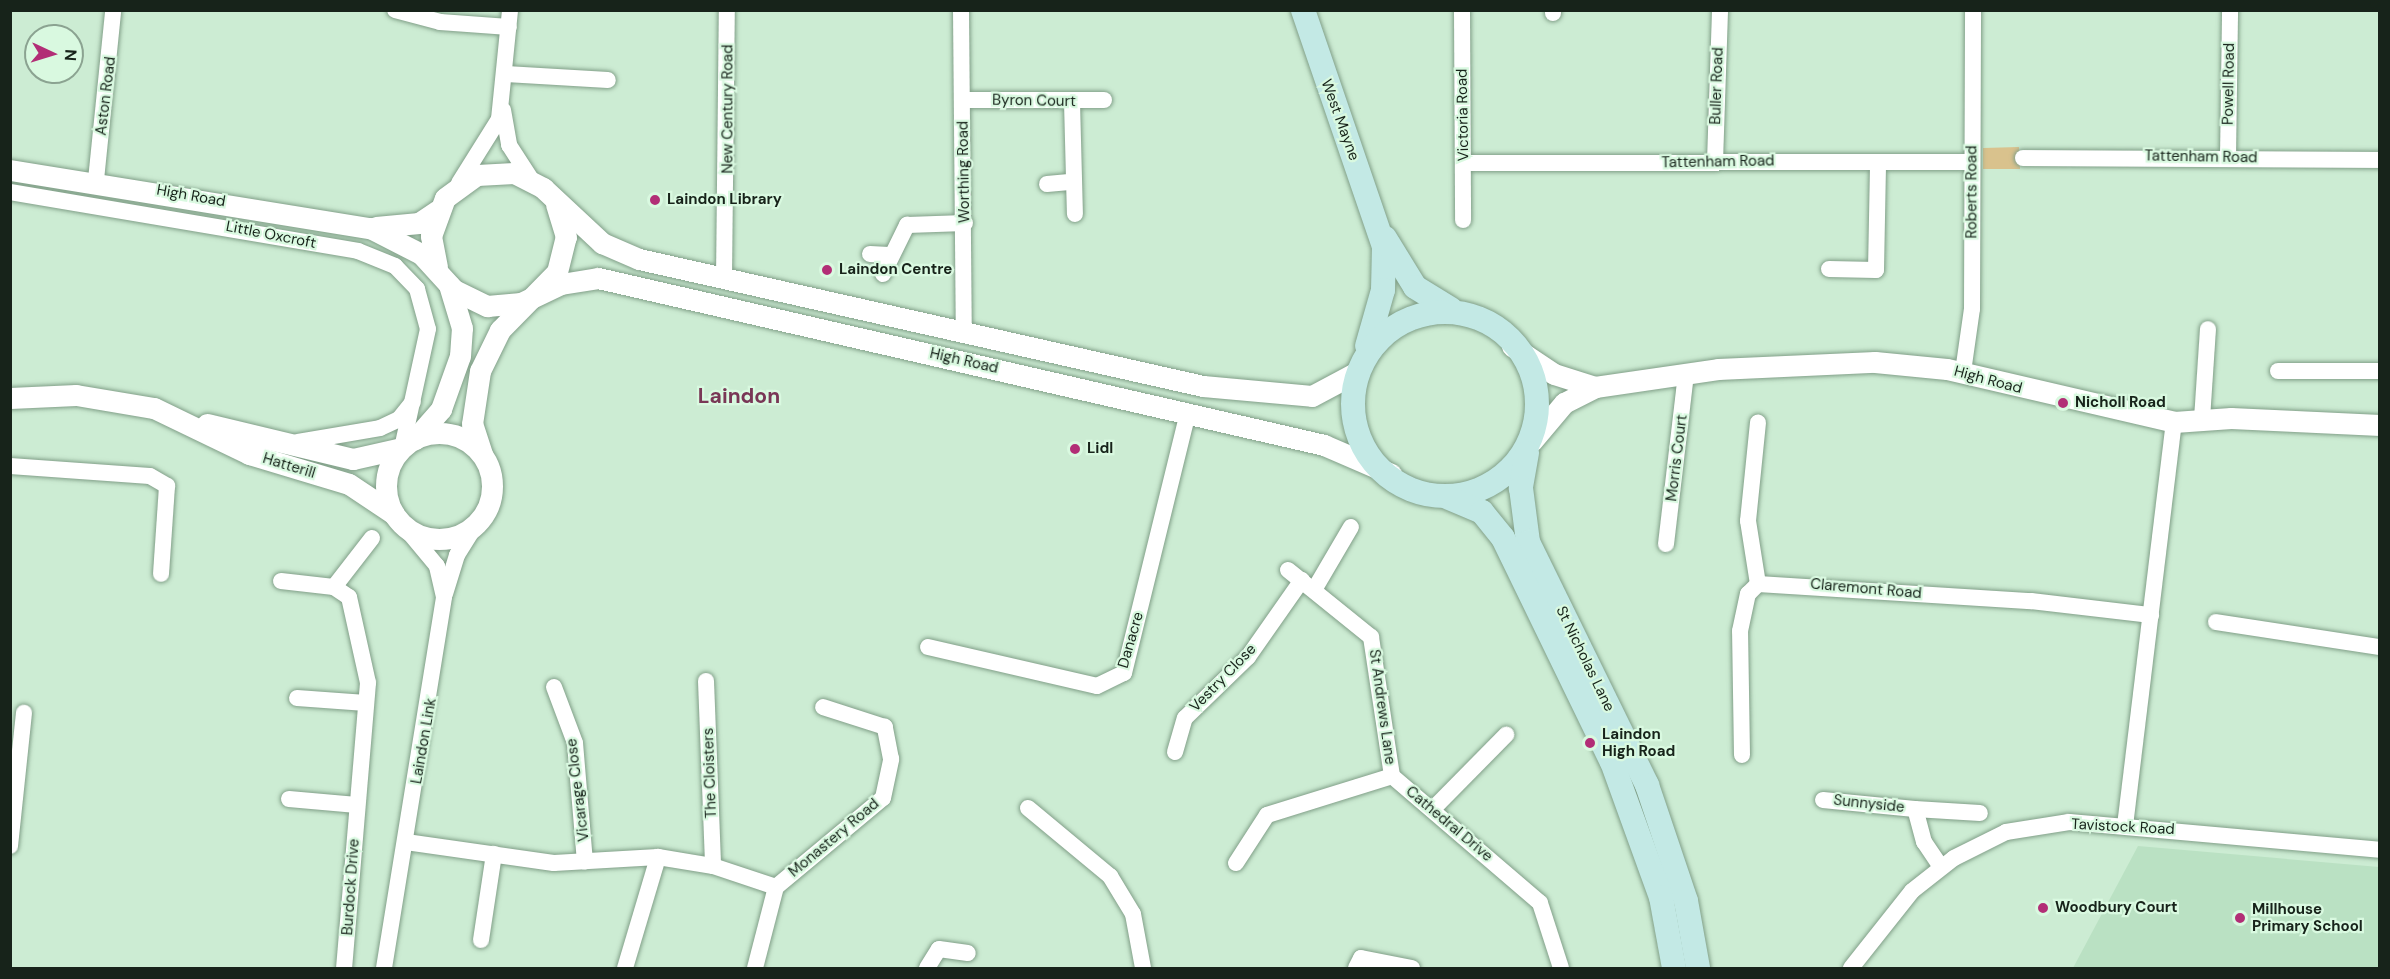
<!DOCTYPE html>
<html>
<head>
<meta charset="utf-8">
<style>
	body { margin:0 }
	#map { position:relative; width:2390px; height:979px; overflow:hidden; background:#ccecd3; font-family:"DM Sans",sans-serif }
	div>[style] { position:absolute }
	.built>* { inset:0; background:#bae1c3 }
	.green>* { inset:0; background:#d9c28d }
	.roads { filter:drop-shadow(0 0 2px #819f88) drop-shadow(0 0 2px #819f88) }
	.minor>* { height:16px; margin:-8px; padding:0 8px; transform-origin:8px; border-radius:8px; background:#fff }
	.tertiary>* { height:21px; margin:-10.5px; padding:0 10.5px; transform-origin:10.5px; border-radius:10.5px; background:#fff }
	.tertiary>.ring { margin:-10.5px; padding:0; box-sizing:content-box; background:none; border:21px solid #fff; border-radius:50% }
	.secondary>* { height:24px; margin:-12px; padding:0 12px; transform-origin:12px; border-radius:12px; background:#c3e9e5 }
	.secondary>.ring { margin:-12px; padding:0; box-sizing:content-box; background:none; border:24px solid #c3e9e5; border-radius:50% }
	.dots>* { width:16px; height:16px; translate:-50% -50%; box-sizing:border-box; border:3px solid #d9f9e0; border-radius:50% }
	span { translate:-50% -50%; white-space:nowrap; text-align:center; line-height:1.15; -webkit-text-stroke:4.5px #d9f9e0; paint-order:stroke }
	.street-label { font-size:15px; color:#17231a }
	.poi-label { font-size:15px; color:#17231a; font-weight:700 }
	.left { translate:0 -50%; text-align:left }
	.district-label { font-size:21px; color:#793756; font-weight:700 }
	.frame { position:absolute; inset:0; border:12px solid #17231a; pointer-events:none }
	.north { position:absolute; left:24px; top:24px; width:60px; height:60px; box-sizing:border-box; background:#d9f9e0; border:2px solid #8ba391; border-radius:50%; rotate:94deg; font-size:16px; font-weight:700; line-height:24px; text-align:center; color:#17231a }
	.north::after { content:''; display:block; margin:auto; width:21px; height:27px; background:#b22e76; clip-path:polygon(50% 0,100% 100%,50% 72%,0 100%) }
</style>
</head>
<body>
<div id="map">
	<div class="built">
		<i style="clip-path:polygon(2138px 846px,2379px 867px,2379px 968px,2073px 968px)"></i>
	</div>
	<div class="green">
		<i style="clip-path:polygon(2019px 147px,2020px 169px,1983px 169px,1983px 148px)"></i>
	</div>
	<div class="roads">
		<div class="minor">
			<i style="left:395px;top:10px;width:47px;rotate:14.9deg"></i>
			<i style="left:440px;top:22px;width:69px;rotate:4.1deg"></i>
			<i style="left:961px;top:10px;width:324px;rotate:89.5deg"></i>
			<i style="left:1462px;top:10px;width:210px;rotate:89.7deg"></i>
			<i style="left:1553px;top:13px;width:3px;rotate:-90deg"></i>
			<i style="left:506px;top:74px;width:102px;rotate:3.4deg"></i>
			<i style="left:964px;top:100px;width:140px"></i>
			<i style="left:1072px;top:102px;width:112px;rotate:88.5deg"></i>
			<i style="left:503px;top:110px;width:36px;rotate:80deg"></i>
			<i style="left:509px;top:145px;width:40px;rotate:57.1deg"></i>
			<i style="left:2023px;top:158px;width:357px;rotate:0.3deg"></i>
			<i style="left:2228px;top:158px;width:148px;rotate:-89.2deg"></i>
			<i style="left:1715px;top:162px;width:152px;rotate:-88.1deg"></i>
			<i style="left:1463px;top:163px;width:509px;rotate:-0.11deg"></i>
			<i style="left:96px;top:180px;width:169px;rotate:-84.2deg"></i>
			<i style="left:459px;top:183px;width:75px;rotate:-58deg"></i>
			<i style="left:499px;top:119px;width:110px;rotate:-84.2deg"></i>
			<i style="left:1047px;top:184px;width:25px;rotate:-5deg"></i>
			<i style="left:10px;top:192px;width:353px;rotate:9.6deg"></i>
			<i style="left:358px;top:251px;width:40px;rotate:22deg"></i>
			<i style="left:395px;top:266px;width:32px;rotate:46deg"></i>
			<i style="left:417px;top:289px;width:41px;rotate:74.6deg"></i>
			<i style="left:428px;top:329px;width:122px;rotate:102.3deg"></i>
			<i style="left:870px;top:254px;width:19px;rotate:3deg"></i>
			<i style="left:1829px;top:269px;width:47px;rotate:1.2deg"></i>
			<i style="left:1876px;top:270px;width:108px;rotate:-88.9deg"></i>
			<i style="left:883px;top:274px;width:55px;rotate:-63.9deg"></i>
			<i style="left:907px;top:225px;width:58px;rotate:-2deg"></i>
			<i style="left:724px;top:279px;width:269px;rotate:-89.4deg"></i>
			<i style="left:2278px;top:371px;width:102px"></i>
			<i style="left:1963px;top:372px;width:64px;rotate:-81.9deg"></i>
			<i style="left:1972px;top:309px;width:299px;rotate:-89.8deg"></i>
			<i style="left:2202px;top:419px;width:90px;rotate:-86.2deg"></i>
			<i style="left:298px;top:442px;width:83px;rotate:-9.7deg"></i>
			<i style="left:380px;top:428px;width:21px;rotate:-25deg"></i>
			<i style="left:399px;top:419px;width:22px;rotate:-51deg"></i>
			<i style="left:10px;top:466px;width:140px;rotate:4.1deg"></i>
			<i style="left:150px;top:476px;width:20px;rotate:30deg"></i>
			<i style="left:167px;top:486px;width:88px;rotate:93.9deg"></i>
			<i style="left:1666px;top:544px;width:172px;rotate:-83.3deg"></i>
			<i style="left:1288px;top:570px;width:107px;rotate:38.9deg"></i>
			<i style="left:1371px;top:637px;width:141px;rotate:81.4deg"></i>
			<i style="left:281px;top:581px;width:53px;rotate:6.5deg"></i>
			<i style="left:334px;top:587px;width:18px;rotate:34deg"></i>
			<i style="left:349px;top:597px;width:88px;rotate:77.5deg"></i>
			<i style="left:368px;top:683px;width:286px;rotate:94.8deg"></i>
			<i style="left:1758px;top:584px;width:64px;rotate:-99deg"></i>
			<i style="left:1748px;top:521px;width:99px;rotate:-84.2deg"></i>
			<i style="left:334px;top:587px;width:62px;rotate:-52.2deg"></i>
			<i style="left:1314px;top:590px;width:73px;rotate:-59.6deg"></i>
			<i style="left:445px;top:594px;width:41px;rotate:-72.9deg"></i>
			<i style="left:457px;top:555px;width:36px;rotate:-58deg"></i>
			<i style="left:2216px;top:622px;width:166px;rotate:8.7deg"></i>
			<i style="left:928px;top:647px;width:173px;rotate:13deg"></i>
			<i style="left:1097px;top:686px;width:30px;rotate:-26deg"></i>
			<i style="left:1124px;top:673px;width:269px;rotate:-76.2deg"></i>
			<i style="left:706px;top:681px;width:185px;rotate:87.8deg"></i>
			<i style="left:554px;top:687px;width:60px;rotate:69.4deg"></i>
			<i style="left:575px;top:743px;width:119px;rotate:85.2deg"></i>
			<i style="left:297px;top:698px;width:69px;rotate:4.1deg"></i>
			<i style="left:1175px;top:752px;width:35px;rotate:-74deg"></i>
			<i style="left:1185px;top:718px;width:88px;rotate:-44.1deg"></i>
			<i style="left:1248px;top:657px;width:94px;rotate:-55deg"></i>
			<i style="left:1742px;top:755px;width:124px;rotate:-90.9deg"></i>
			<i style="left:1740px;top:631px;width:38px;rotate:-78deg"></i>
			<i style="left:1748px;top:594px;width:14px;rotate:-45deg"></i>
			<i style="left:1758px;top:584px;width:274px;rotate:3.6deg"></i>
			<i style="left:2031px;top:601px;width:121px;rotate:6.7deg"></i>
			<i style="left:289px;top:799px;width:68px;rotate:5deg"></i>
			<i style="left:1823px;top:800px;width:92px;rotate:5.6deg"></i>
			<i style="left:1028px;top:808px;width:107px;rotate:39.7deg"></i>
			<i style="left:1110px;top:876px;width:44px;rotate:58.8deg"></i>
			<i style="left:1133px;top:914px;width:55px;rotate:79.5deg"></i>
			<i style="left:1434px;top:808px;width:103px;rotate:-45.4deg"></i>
			<i style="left:2125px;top:826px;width:407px;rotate:-83.1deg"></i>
			<i style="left:406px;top:842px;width:149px;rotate:8.1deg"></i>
			<i style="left:554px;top:863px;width:104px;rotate:-3.3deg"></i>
			<i style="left:658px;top:857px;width:56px;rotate:9.3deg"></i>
			<i style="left:713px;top:866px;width:66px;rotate:18.4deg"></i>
			<i style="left:776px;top:887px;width:139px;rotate:-39.8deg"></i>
			<i style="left:883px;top:798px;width:40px;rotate:-78deg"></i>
			<i style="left:891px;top:759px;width:33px;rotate:-101deg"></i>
			<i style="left:885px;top:727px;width:65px;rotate:-162.1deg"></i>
			<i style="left:10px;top:846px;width:134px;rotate:-84deg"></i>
			<i style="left:1236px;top:863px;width:57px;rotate:-57.1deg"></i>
			<i style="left:1267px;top:815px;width:131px;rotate:-17.3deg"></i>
			<i style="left:1392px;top:776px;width:195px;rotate:40.6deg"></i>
			<i style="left:1540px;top:903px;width:68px;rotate:72.1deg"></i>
			<i style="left:1941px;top:867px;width:30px;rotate:-124deg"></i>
			<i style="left:1924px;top:842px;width:34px;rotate:-105deg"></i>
			<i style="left:1915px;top:809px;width:65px;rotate:3.5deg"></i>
			<i style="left:481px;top:940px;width:87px;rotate:-81.4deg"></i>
			<i style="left:384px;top:968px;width:376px;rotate:-80.8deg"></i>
			<i style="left:444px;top:597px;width:32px;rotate:-103deg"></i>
			<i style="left:437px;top:566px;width:55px;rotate:-129.8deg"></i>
			<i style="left:625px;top:968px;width:116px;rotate:-73.4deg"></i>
			<i style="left:755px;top:968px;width:84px;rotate:-75.5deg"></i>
			<i style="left:927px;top:968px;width:22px;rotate:-58deg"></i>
			<i style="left:939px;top:949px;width:29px;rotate:8deg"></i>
			<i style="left:1356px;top:968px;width:11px;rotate:-63deg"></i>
			<i style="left:1361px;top:958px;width:52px;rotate:11.1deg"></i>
			<i style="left:1851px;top:968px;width:98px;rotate:-51.6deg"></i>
			<i style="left:1912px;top:891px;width:53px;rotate:-38.2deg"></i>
			<i style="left:1954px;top:858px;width:58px;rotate:-26.6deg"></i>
			<i style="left:2006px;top:832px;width:64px;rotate:-9deg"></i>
			<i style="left:2069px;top:822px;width:312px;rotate:5.1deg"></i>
		</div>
		<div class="tertiary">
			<i style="left:10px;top:170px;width:365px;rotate:9.2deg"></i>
			<i style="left:370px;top:228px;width:57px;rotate:27deg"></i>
			<i style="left:421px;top:254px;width:49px;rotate:47.5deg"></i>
			<i style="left:454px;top:290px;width:37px;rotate:26deg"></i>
			<i style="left:487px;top:306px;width:34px;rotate:-5deg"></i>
			<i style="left:521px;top:303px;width:44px;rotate:-25.4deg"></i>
			<i style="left:561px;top:284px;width:37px;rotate:-9deg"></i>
			<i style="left:598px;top:278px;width:745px;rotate:12.95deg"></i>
			<i style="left:1324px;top:445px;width:73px;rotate:23.4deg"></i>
			<i style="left:376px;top:227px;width:43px;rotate:-5.3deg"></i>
			<i style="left:419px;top:223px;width:22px;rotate:-34deg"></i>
			<i style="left:437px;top:267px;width:32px;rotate:-101deg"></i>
			<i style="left:431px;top:236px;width:40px;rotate:-69.8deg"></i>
			<i style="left:445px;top:198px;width:39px;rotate:-36deg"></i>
			<i style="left:477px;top:175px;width:37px;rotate:-3deg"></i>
			<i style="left:514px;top:173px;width:33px;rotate:27deg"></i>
			<i style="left:543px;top:188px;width:81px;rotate:43deg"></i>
			<i style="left:602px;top:243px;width:40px;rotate:23.4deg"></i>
			<i style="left:639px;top:259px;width:578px;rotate:12.69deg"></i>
			<i style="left:1203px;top:386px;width:109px;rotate:5.2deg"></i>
			<i style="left:1312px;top:396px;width:51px;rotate:-28.1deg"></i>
			<i style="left:1512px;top:346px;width:50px;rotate:33.7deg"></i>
			<i style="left:1554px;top:374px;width:43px;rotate:17.6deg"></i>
			<i style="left:10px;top:398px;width:66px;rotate:-2.6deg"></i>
			<i style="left:76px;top:395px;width:79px;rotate:9.5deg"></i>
			<i style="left:154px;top:408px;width:106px;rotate:25.8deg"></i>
			<i style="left:249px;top:454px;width:104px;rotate:16.7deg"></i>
			<i style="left:349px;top:484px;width:54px;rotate:33.7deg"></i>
			<i style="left:207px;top:424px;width:150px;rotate:13.5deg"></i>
			<i style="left:353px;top:459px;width:50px;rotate:-12.7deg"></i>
			<i class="ring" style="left:386px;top:433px;width:85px;height:85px"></i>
			<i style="left:415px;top:439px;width:40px;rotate:-49deg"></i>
			<i style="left:441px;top:409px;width:56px;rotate:-70.3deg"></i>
			<i style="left:460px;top:356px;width:28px;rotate:-86deg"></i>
			<i style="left:462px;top:328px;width:45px;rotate:-106.8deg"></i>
			<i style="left:1532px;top:441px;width:50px;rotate:-49.9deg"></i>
			<i style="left:1564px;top:403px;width:35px;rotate:-27deg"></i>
			<i style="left:1595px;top:387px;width:124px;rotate:-8.3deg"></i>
			<i style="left:1718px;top:369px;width:157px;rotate:-2.6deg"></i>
			<i style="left:1875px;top:362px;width:72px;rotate:5.6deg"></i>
			<i style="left:1947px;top:369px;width:233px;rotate:13.1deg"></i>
			<i style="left:2174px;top:422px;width:57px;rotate:-4deg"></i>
			<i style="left:2231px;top:418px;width:149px;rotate:2.7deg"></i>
			<i style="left:482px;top:454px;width:32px;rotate:-108deg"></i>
			<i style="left:472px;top:424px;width:54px;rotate:-81.4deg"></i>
			<i style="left:480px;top:371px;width:46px;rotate:-64deg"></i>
			<i style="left:500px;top:330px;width:81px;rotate:-45.5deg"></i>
			<i style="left:557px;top:272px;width:36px;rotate:-76deg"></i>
			<i style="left:566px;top:237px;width:34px;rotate:-107deg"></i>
		</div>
		<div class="secondary">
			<i style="left:1303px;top:10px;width:250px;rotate:71.1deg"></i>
			<i style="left:1384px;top:246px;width:44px;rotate:91.3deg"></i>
			<i style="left:1383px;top:290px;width:58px;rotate:105.9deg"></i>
			<i style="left:1385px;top:238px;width:57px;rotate:58.5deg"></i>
			<i style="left:1415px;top:287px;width:42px;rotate:31.4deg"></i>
			<i class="ring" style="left:1353px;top:312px;width:160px;height:160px"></i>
			<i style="left:1527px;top:453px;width:36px;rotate:100deg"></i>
			<i style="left:1521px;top:488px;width:54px;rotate:82.6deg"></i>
			<i style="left:1528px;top:542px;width:271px;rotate:63.9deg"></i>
			<i style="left:1647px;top:785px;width:122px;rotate:71.4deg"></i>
			<i style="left:1686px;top:901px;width:68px;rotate:79.8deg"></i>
			<i style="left:1449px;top:498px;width:36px;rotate:23deg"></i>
			<i style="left:1482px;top:512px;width:33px;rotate:51deg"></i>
			<i style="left:1503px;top:538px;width:249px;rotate:64.1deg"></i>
			<i style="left:1612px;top:762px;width:144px;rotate:70.1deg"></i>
			<i style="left:1661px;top:897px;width:72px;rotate:79.6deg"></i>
		</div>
	</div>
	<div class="dots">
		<i style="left:655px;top:200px;background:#b22e76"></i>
		<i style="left:827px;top:270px;background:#b22e76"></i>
		<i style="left:2063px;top:403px;background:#b22e76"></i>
		<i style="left:1075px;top:449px;background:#b22e76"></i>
		<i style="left:1590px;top:743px;background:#b22e76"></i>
		<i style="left:2043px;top:908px;background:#b22e76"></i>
		<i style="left:2240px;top:918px;background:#b22e76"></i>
	</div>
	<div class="street-label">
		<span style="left:2229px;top:84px;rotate:-89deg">Powell Road</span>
		<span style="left:1717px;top:86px;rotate:-88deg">Buller Road</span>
		<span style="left:106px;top:96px;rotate:-83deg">Aston Road</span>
		<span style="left:1034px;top:101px;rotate:1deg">Byron Court</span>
		<span style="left:728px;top:109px;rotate:-90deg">New Century Road</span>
		<span style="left:1463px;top:115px;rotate:-91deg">Victoria Road</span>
		<span style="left:1340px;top:120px;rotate:70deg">West Mayne</span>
		<span style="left:2201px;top:157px;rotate:1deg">Tattenham Road</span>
		<span style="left:1718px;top:162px;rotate:-1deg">Tattenham Road</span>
		<span style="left:964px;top:172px;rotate:-91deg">Worthing Road</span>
		<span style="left:1972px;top:192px;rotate:-90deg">Roberts Road</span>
		<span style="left:191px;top:196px;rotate:10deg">High Road</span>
		<span style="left:271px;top:235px;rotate:11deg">Little Oxcroft</span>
		<span style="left:964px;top:361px;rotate:13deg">High Road</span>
		<span style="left:1988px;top:380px;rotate:15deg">High Road</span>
		<span style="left:1677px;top:458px;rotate:-83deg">Morris Court</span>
		<span style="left:289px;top:466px;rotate:17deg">Hatterill</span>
		<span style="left:1866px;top:589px;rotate:5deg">Claremont Road</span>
		<span style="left:1131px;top:640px;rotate:-74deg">Danacre</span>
		<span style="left:1585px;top:659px;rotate:64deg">St Nicholas Lane</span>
		<span style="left:1223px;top:678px;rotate:-46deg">Vestry Close</span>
		<span style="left:1382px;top:707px;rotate:82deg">St Andrews Lane</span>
		<span style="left:424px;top:741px;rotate:-80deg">Laindon Link</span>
		<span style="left:710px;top:773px;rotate:-92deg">The Cloisters</span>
		<span style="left:578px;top:790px;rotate:-97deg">Vicarage Close</span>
		<span style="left:1869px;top:804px;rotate:6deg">Sunnyside</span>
		<span style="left:1449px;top:824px;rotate:40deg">Cathedral Drive</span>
		<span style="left:2123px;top:827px;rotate:3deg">Tavistock Road</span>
		<span style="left:834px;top:838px;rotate:-40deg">Monastery Road</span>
		<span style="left:351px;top:887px;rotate:-86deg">Burdock Drive</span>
	</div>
	<div class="poi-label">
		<span class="left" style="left:667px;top:200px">Laindon Library</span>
		<span class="left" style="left:839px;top:270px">Laindon Centre</span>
		<span class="left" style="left:2075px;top:403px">Nicholl Road</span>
		<span class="left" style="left:1087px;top:449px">Lidl</span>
		<span class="left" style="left:1602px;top:743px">Laindon<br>High Road</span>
		<span class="left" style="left:2055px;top:908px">Woodbury Court</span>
		<span class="left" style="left:2252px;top:918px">Millhouse<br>Primary School</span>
	</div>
	<div class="district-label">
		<span style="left:739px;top:396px">Laindon</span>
	</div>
	<div class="frame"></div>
	<div class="north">N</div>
</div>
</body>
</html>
